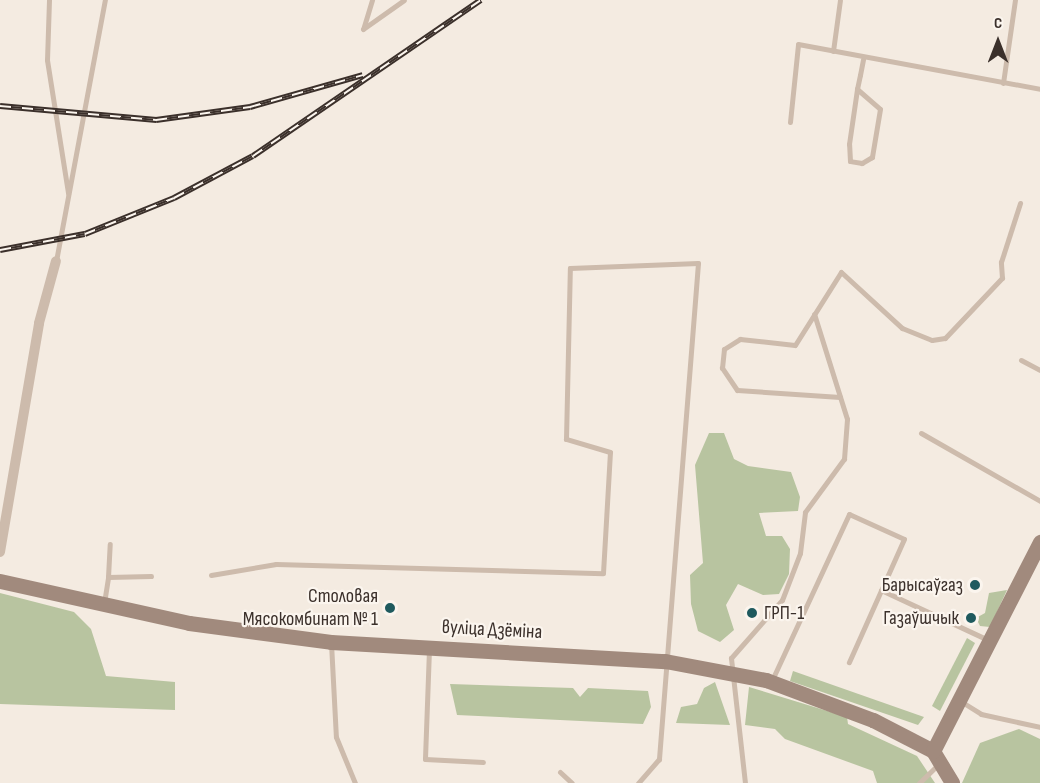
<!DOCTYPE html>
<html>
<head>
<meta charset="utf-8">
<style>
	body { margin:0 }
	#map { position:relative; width:1040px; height:783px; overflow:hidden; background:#f4ebe1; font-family:"Sofia Sans Condensed",sans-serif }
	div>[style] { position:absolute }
	.green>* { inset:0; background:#b8c4a0 }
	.lane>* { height:5px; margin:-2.5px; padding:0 2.5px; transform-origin:2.5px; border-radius:2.5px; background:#cdbbac }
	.street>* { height:10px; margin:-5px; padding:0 5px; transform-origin:5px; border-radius:5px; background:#cdbbac }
	.secondary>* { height:15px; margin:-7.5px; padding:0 7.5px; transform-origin:7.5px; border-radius:7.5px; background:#a18a7d }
	.rail>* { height:6px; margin-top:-3px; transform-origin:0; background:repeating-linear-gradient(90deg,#fbf5ee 0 11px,#3b302b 0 22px); box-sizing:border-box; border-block:2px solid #3b302b }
	.dots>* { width:16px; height:16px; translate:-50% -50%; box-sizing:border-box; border:3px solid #fbf5ee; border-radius:50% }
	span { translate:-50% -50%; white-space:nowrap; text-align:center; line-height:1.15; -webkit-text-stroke:4.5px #fbf5ee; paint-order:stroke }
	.poi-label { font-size:20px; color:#3b302b }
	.right { translate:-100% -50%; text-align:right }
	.left { translate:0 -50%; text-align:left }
	.street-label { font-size:20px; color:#3b302b }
	.north { position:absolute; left:968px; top:12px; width:60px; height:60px; -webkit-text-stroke:4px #fbf5ee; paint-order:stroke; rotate:0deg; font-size:16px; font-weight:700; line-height:24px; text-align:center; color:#3b302b }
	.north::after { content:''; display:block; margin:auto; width:21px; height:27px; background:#3b302b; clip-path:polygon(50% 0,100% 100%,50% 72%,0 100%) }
</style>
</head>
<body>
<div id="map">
	<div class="green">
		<i style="clip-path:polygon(709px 433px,724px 433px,734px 459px,748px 466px,791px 472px,800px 497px,798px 511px,759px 513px,766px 536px,782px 536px,790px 549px,789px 574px,779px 594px,763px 595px,738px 584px,726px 605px,734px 630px,720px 642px,698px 631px,691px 604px,690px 575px,703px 563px,695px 465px)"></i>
		<i style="clip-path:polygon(1007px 590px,990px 627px,980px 626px,976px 618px,985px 613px,989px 593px)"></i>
		<i style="clip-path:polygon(0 593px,74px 612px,91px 629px,106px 676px,175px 682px,175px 710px,0 704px)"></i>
		<i style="clip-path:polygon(967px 638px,975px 643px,940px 711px,932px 706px)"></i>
		<i style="clip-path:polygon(793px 671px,924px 717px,918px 725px,790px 681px)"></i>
		<i style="clip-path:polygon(715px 682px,730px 725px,676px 723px,681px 707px,697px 704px,704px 688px)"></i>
		<i style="clip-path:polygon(450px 684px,573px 688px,580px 697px,588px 688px,648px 691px,651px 707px,643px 724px,457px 715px)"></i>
		<i style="clip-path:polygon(749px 687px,847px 717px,848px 724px,917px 756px,935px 783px,877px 783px,873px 771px,785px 739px,775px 729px,745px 725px)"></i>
		<i style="clip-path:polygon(1019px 729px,1040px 739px,1040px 783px,962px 783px,980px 743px)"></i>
	</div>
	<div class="lane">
		<i style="left:49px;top:0;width:60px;rotate:91.9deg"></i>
		<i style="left:47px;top:60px;width:135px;rotate:81deg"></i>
		<i style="left:372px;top:0;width:30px;rotate:107deg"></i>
		<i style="left:363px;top:29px;width:50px;rotate:-35.3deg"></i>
		<i style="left:833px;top:51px;width:51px;rotate:-82.2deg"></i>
		<i style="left:1003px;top:83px;width:84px;rotate:-81.8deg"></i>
		<i style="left:857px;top:89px;width:30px;rotate:41deg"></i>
		<i style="left:880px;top:109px;width:49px;rotate:99.5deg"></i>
		<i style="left:872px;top:157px;width:12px;rotate:149deg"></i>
		<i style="left:862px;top:163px;width:12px;rotate:-171deg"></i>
		<i style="left:850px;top:161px;width:17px;rotate:-93deg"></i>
		<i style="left:849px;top:144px;width:56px;rotate:-81.7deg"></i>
		<i style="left:857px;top:89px;width:14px;rotate:-78deg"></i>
		<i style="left:860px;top:75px;width:16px;rotate:-79deg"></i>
		<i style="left:790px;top:122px;width:78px;rotate:-84.1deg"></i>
		<i style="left:798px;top:44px;width:246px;rotate:10.5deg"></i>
		<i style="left:56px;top:261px;width:266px;rotate:-79.4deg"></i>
		<i style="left:1021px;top:360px;width:21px;rotate:28deg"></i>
		<i style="left:840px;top:397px;width:103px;rotate:-176.1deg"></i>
		<i style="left:737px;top:390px;width:27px;rotate:-124deg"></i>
		<i style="left:722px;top:368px;width:19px;rotate:-84deg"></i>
		<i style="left:724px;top:349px;width:19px;rotate:-32deg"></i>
		<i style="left:740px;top:339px;width:55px;rotate:6.2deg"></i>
		<i style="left:795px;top:345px;width:86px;rotate:-57.8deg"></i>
		<i style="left:841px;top:272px;width:83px;rotate:42.6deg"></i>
		<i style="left:902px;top:328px;width:32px;rotate:22deg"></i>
		<i style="left:932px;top:340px;width:13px;rotate:-9deg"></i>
		<i style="left:945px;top:338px;width:83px;rotate:-46.5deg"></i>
		<i style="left:1002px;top:278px;width:16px;rotate:-94deg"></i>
		<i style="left:1001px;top:262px;width:62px;rotate:-72.1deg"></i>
		<i style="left:921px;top:433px;width:137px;rotate:29.7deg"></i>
		<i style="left:211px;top:575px;width:66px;rotate:-9.6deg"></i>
		<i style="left:276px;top:564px;width:327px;rotate:1.6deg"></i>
		<i style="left:603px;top:573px;width:121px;rotate:-86.7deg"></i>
		<i style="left:610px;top:452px;width:46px;rotate:-163.5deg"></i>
		<i style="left:566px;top:439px;width:171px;rotate:-88.7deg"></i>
		<i style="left:570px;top:268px;width:128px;rotate:-2.2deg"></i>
		<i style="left:698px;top:263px;width:498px;rotate:94.5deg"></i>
		<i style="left:659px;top:759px;width:32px;rotate:131deg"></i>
		<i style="left:108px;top:577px;width:33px;rotate:-87deg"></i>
		<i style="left:881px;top:590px;width:118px;rotate:25deg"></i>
		<i style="left:104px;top:603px;width:26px;rotate:-81deg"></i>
		<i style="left:108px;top:577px;width:43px;rotate:-1.3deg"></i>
		<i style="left:331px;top:643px;width:94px;rotate:87deg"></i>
		<i style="left:336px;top:737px;width:50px;rotate:67.6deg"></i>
		<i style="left:429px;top:649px;width:110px;rotate:92.1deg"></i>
		<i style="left:425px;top:759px;width:58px;rotate:3deg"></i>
		<i style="left:772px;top:680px;width:183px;rotate:-65.1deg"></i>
		<i style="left:849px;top:514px;width:60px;rotate:24.4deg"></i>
		<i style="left:904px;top:539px;width:135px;rotate:114.1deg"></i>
		<i style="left:962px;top:702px;width:22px;rotate:32deg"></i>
		<i style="left:981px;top:714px;width:60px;rotate:12.4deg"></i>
		<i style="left:560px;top:772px;width:16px;rotate:43deg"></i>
		<i style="left:745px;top:783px;width:126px;rotate:-96.4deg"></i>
		<i style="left:731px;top:658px;width:77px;rotate:-48.7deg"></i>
		<i style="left:782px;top:600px;width:50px;rotate:-69deg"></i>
		<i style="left:800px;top:553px;width:41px;rotate:-83deg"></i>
		<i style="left:805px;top:512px;width:66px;rotate:-53.7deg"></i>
		<i style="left:844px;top:459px;width:40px;rotate:-85.7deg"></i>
		<i style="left:847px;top:419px;width:110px;rotate:-107.4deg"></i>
		<i style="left:919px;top:783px;width:28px;rotate:-44deg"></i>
	</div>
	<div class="street">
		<i style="left:0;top:552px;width:232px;rotate:-80.3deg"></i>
		<i style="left:39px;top:323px;width:64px;rotate:-74.7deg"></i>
	</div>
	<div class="secondary">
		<i style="left:0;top:581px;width:194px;rotate:12.5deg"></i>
		<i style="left:189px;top:623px;width:143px;rotate:7.6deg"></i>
		<i style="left:331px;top:642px;width:335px;rotate:3.3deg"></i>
		<i style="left:665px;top:661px;width:103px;rotate:10.7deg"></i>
		<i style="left:766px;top:680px;width:114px;rotate:20.5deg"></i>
		<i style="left:873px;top:720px;width:68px;rotate:27.3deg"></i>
		<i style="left:933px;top:751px;width:37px;rotate:59deg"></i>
		<i style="left:933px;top:751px;width:235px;rotate:-62.9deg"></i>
	</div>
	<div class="rail">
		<i style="left:0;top:106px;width:157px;rotate:5.1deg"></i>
		<i style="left:156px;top:120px;width:95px;rotate:-7.9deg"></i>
		<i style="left:250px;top:107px;width:117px;rotate:-15.8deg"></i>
		<i style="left:0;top:250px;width:86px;rotate:-10.7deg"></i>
		<i style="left:85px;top:234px;width:96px;rotate:-22deg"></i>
		<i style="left:174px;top:198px;width:89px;rotate:-28deg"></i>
		<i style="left:253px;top:156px;width:276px;rotate:-34.4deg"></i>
	</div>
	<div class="dots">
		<i style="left:975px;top:585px;background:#1f5a5e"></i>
		<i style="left:390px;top:608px;background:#1f5a5e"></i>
		<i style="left:752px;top:613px;background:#1f5a5e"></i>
		<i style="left:971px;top:618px;background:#1f5a5e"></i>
	</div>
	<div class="poi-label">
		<span class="right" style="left:963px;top:585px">Барысаўгаз</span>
		<span class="right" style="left:378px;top:608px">Столовая<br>Мясокомбинат № 1</span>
		<span class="left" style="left:764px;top:613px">ГРП-1</span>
		<span class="right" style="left:959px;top:618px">Газаўшчык</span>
	</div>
	<div class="street-label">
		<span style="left:492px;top:630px;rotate:3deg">вуліца Дзёміна</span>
	</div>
	<div class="north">С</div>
</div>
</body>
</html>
